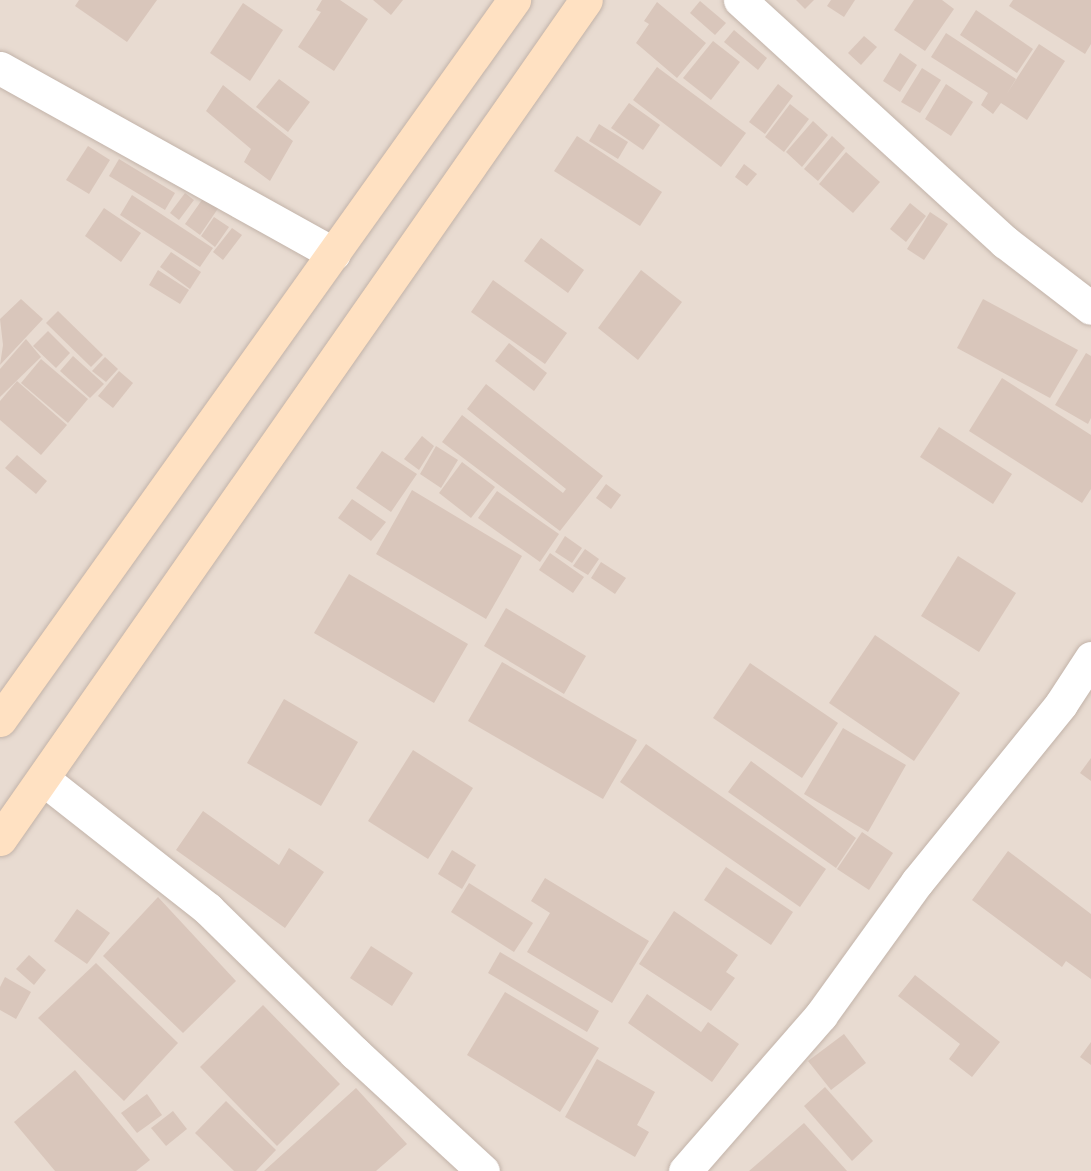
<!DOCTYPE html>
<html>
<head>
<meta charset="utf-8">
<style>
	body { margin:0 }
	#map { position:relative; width:1091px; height:1171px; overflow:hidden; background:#f3ebe4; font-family:"DejaVu Sans",sans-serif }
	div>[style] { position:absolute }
	.residential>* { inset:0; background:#e8dbd1 }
	.building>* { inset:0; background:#d9c6bb }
	.roads { filter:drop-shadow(0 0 2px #c2b3a9) drop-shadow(0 0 2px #c2b3a9) }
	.street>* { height:33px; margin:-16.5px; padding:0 16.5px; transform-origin:16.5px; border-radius:16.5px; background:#fff }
	.secondary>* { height:33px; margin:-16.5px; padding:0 16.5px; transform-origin:16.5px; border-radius:16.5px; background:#ffe1c2 }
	span { translate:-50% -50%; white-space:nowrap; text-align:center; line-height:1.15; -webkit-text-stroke:5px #fff; paint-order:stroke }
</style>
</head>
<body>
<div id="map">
	<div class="residential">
		<i style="clip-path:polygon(0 0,1091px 0,1091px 1171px,0 1171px)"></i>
	</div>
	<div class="building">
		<i style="clip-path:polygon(79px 0,157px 0,127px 42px,75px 6px)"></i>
		<i style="clip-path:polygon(322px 0,340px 0,368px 19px,334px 71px,298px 47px,321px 12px,316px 10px)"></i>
		<i style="clip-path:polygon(373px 0,403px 0,391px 15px)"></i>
		<i style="clip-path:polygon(796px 0,814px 0,805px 9px)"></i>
		<i style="clip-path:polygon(831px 0,855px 0,844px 17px,827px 6px)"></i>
		<i style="clip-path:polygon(914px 0,942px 0,954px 9px,925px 51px,894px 30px)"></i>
		<i style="clip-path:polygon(1013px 0,1091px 0,1091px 44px,1085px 54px,1009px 6px)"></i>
		<i style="clip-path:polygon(700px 1px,726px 23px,715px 35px,690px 13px)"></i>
		<i style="clip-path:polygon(657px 2px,706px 43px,677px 78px,636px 43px,649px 24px,644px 21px)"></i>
		<i style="clip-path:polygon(243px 3px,283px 30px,250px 81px,210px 53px)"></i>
		<i style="clip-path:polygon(976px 10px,1033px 49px,1017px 73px,960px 35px)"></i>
		<i style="clip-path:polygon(734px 30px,767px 58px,758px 70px,724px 42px)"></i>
		<i style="clip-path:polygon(946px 33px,1016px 79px,1006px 95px,1039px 44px,1065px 61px,1027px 120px,1001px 103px,993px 114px,981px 105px,988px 93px,931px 57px)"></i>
		<i style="clip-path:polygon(864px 36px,877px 47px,861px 65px,848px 53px)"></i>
		<i style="clip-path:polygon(713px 41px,740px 62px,711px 100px,683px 78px)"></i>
		<i style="clip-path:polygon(900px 53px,917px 65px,900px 92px,883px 81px)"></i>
		<i style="clip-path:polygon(657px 67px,746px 133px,721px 167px,633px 100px)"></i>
		<i style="clip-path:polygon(922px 68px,941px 80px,920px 113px,901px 102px)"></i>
		<i style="clip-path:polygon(279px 79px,310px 102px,288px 132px,256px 107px)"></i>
		<i style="clip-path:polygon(778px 84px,793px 96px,765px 134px,749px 122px)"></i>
		<i style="clip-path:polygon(946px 84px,973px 102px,951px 136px,925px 119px)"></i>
		<i style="clip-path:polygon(223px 85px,293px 141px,270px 181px,244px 162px,251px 149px,206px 111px)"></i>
		<i style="clip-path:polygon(629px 103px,660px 125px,643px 150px,611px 128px)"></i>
		<i style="clip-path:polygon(790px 104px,809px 119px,784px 152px,765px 137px)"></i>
		<i style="clip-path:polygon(813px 121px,828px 135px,802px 167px,786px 152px)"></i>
		<i style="clip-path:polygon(599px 124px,628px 142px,618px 159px,589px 141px)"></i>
		<i style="clip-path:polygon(577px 136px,662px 192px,640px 226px,554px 171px)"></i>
		<i style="clip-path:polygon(832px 136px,845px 148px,818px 181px,804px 169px)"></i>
		<i style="clip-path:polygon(88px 146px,110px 160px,89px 194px,66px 180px)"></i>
		<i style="clip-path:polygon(846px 152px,880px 182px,853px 213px,819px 184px)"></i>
		<i style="clip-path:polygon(119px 159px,175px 193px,165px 210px,109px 176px)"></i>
		<i style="clip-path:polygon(744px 164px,757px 174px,747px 186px,735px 177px)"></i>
		<i style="clip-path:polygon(185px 193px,194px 200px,179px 220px,170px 213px)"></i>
		<i style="clip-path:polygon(132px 195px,213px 248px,200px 267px,120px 215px)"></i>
		<i style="clip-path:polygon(204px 197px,219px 207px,200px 235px,185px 224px)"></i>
		<i style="clip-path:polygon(910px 203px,926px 216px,906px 242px,890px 229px)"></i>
		<i style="clip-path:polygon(104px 208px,141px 233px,121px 262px,85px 236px)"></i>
		<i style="clip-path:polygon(930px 212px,948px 224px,924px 260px,907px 249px)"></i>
		<i style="clip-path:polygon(214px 217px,229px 227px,215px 247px,201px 236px)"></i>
		<i style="clip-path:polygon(232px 228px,242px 235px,223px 260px,213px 252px)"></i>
		<i style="clip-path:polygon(541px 238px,584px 270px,568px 293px,524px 261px)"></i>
		<i style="clip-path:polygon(171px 252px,201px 272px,190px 289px,160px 267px)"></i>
		<i style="clip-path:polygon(158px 270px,189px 290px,180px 304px,149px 285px)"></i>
		<i style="clip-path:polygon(641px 270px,682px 302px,638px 360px,598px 328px)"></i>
		<i style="clip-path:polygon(493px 280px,567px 333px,545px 364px,471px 312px)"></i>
		<i style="clip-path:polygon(21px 299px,43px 319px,0 365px,3px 345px,0 319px)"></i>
		<i style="clip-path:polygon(983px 299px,1078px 350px,1050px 398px,957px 348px)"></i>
		<i style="clip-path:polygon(58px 311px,103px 355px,91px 367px,46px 323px)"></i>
		<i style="clip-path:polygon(48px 331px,70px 353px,56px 368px,33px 346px)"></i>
		<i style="clip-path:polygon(26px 339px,41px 357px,0 397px,0 369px)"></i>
		<i style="clip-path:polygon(509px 343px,547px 373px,534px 391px,495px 361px)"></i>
		<i style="clip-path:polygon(1086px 353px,1091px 356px,1091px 418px,1088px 424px,1055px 405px)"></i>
		<i style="clip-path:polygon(73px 356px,104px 384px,90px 398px,60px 371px)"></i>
		<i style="clip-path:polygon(105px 357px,118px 369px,106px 382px,92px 371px)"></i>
		<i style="clip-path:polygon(41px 359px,88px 399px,68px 423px,21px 383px)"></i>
		<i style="clip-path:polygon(119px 371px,133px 383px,113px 408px,98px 396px)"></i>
		<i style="clip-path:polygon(1002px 378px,1091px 435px,1091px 489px,1082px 503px,969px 431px)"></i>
		<i style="clip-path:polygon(17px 381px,67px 425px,41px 455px,0 420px,0 401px)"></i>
		<i style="clip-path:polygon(486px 384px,603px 476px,560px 531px,442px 442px,462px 415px,563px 493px,566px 489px,467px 409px)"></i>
		<i style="clip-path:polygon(939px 427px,1012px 474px,993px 504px,920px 457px)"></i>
		<i style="clip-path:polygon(422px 436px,434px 446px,419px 470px,404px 459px)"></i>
		<i style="clip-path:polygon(436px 446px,458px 460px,441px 488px,420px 474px)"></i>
		<i style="clip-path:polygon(382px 451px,417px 474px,391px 512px,356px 488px)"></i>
		<i style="clip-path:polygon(17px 455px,47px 481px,36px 494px,5px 468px)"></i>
		<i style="clip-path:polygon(462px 462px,495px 487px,471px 518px,439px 493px)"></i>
		<i style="clip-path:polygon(606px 484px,621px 495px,611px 509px,596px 498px)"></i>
		<i style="clip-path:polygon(412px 490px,522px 556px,486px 619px,376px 554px)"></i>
		<i style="clip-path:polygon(497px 491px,559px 534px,540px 562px,478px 518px)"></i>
		<i style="clip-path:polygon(352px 499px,386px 522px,371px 541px,338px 518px)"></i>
		<i style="clip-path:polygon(565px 536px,582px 548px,572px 563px,555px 552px)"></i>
		<i style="clip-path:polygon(585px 549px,599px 559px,588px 575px,573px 566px)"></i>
		<i style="clip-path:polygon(550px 553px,584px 577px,573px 593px,539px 570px)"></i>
		<i style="clip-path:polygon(958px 556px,1016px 593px,979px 652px,921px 616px)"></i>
		<i style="clip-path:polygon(601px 562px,626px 578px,615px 594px,591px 578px)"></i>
		<i style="clip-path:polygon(349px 574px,468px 644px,434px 703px,314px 633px)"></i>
		<i style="clip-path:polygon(506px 608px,586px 656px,564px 694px,484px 646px)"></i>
		<i style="clip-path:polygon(875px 635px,960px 693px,914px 761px,829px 703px)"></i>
		<i style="clip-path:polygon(502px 662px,637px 740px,603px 799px,468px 721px)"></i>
		<i style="clip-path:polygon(750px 663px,838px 723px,802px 778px,713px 718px)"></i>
		<i style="clip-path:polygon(284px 699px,358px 742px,321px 806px,247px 763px)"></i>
		<i style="clip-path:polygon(843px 728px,906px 765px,868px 832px,804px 794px)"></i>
		<i style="clip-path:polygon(646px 744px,826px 869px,800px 907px,620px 782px)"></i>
		<i style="clip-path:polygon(413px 750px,473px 788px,428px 859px,368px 821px)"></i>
		<i style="clip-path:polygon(1091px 758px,1091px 781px,1080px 773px)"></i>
		<i style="clip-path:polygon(751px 761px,856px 838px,836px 868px,728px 792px)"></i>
		<i style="clip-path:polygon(203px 811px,279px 865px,289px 848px,324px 872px,285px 928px,176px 850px)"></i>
		<i style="clip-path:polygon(862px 832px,893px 853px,869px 890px,837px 869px)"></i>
		<i style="clip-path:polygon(452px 850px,476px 865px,462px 889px,438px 874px)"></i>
		<i style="clip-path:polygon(1008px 851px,1091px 914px,1091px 979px,1066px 961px,1062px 967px,972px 900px)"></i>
		<i style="clip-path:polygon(726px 867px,793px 912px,771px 945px,704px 900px)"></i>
		<i style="clip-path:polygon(545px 878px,649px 941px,612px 1003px,527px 952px,550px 913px,531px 901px)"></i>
		<i style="clip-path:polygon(469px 883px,533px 923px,514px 952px,451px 912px)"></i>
		<i style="clip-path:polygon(158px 897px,236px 981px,183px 1033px,103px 956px)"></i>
		<i style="clip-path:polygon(77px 909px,110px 933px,87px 964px,54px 941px)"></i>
		<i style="clip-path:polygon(674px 911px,738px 955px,726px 972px,735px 978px,711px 1011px,639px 964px)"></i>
		<i style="clip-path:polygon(371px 946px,413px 973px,392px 1006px,350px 978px)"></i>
		<i style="clip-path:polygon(500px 952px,599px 1011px,587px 1032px,488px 973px)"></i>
		<i style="clip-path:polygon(29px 955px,46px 970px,34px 985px,16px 969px)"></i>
		<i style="clip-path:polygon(96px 963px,178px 1043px,124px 1101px,38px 1018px)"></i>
		<i style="clip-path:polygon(915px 975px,1000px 1042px,972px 1077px,949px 1059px,960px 1044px,898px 996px)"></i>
		<i style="clip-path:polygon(5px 977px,31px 992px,16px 1019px,0 1010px,0 987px)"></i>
		<i style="clip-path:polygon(505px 992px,599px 1048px,560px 1112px,467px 1055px)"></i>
		<i style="clip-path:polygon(647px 994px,701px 1032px,708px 1022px,739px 1044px,712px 1082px,628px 1023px)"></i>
		<i style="clip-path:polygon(263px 1005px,340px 1084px,277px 1146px,200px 1067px)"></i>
		<i style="clip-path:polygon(844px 1034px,866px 1063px,831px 1090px,808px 1061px)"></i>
		<i style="clip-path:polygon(1091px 1042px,1091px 1065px,1080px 1057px)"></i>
		<i style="clip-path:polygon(597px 1059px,655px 1092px,637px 1125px,649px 1132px,635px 1157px,565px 1117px)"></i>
		<i style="clip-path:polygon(75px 1070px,150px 1160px,136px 1171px,55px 1171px,14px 1122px)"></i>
		<i style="clip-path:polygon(825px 1087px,873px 1141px,852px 1161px,804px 1106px)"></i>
		<i style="clip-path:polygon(356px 1088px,407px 1144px,376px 1171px,264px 1171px)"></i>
		<i style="clip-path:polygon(147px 1094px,162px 1115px,137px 1133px,121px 1113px)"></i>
		<i style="clip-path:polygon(226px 1101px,276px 1150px,256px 1171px,234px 1171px,195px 1133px)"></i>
		<i style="clip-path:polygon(173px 1111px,187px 1129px,166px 1146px,151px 1128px)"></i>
		<i style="clip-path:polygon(804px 1123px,847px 1171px,749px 1171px)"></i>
	</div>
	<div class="roads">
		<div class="street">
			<i style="left:740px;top:0;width:359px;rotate:42.4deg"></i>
			<i style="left:1005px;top:242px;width:108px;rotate:37.5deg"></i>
			<i style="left:0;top:68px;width:382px;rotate:29.1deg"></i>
			<i style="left:43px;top:779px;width:210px;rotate:38.2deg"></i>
			<i style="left:208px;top:909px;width:206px;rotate:44.4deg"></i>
			<i style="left:355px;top:1053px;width:174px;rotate:42.7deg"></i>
			<i style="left:685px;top:1171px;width:207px;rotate:-48.9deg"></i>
			<i style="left:821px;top:1015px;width:164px;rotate:-54.2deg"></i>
			<i style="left:917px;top:882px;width:229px;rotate:-51deg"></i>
			<i style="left:1061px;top:704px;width:55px;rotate:-56.9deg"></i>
		</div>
		<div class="secondary">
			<i style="left:0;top:720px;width:885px;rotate:-54.48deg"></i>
			<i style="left:0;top:839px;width:1023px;rotate:-55.07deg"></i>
		</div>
	</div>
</div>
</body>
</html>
